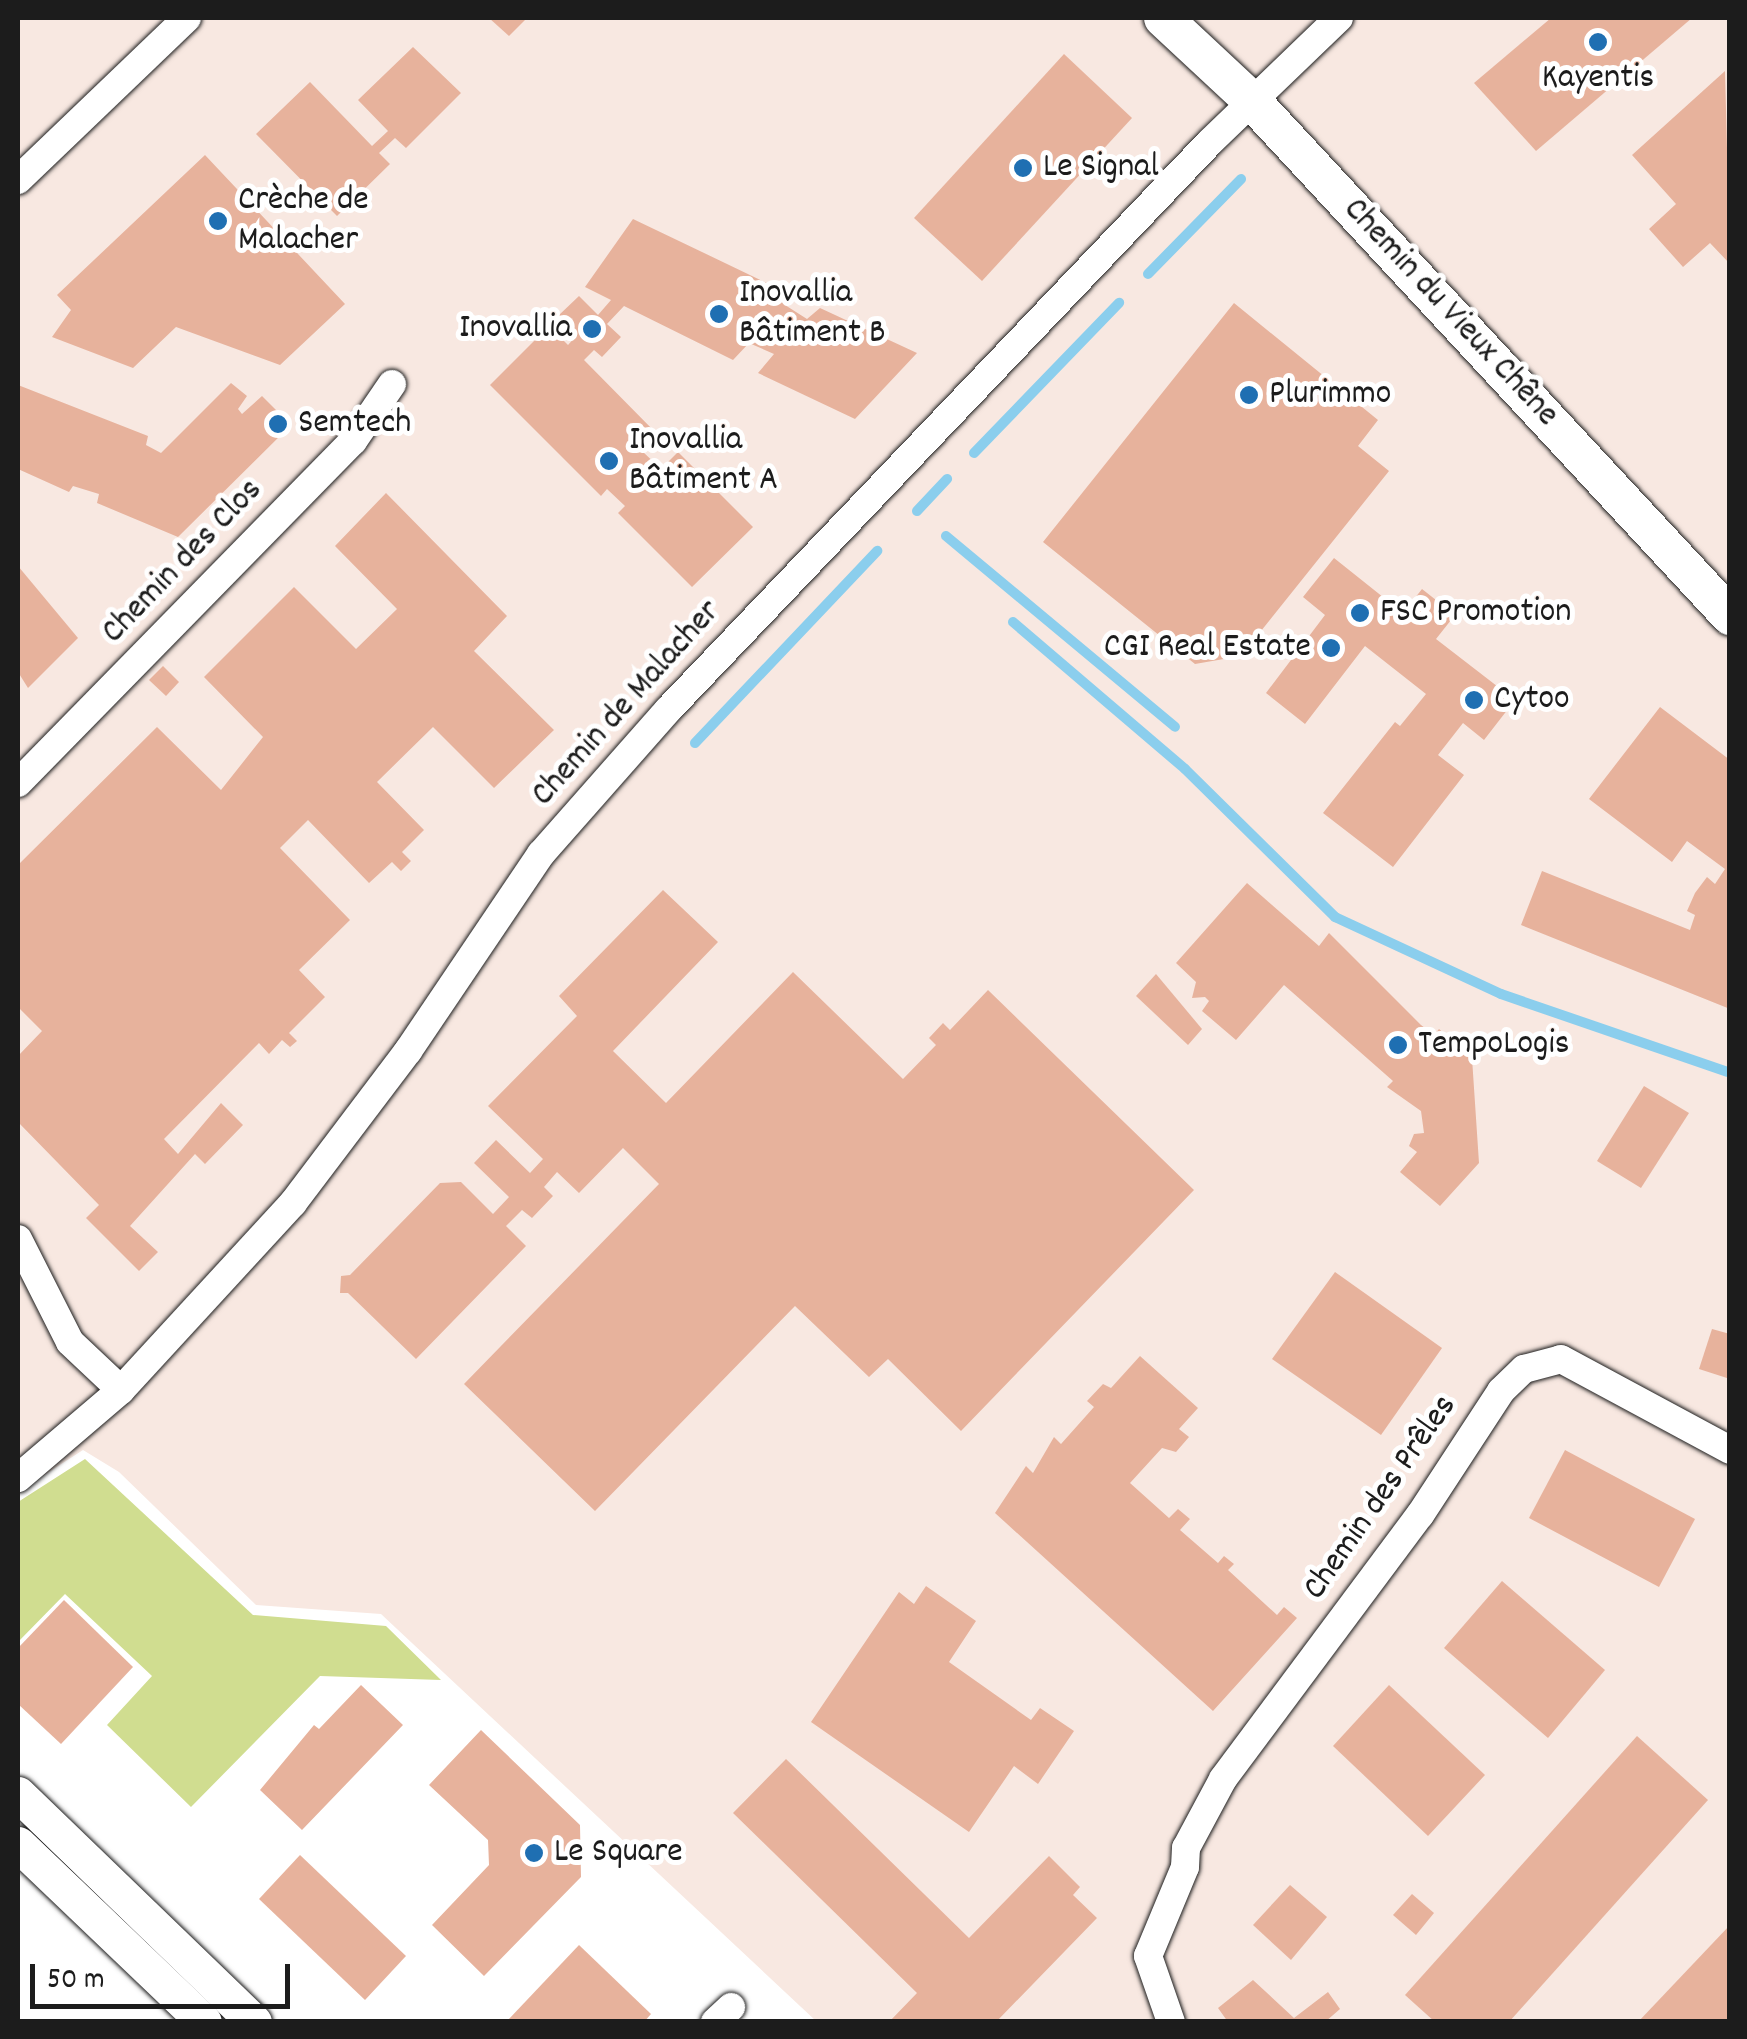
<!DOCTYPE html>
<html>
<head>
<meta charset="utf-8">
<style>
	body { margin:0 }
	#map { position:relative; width:1747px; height:2039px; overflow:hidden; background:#fff; font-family:Dekko,sans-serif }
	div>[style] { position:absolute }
	.built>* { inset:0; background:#f8e8e1 }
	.green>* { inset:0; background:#d0dd90 }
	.stream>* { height:10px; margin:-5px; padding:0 5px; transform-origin:5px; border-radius:5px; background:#8bceed }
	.building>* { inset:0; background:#e7b29c }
	.roads { filter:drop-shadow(0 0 2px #1c1c1c) drop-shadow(0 0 2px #1c1c1c) }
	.minor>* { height:28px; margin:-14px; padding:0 14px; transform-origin:14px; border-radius:14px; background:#fff }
	.tertiary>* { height:35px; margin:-17.5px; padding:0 17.5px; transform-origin:17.5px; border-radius:17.5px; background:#fff }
	.secondary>* { height:38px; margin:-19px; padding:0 19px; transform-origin:19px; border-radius:19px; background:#fff }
	.dots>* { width:28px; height:28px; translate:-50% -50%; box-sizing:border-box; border:5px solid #fff; border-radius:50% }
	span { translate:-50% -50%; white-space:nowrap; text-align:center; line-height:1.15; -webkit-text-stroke:10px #fff; paint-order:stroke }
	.poi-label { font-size:35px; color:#1c1c1c }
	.left { translate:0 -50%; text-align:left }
	.right { translate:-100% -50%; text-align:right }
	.street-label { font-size:35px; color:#1c1c1c }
	.frame { position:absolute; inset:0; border:20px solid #1c1c1c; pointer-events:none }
	.scale { position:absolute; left:30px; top:1964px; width:260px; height:45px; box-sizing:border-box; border:5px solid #1c1c1c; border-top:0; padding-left:12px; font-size:30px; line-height:35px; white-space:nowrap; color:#1c1c1c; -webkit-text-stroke:8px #fff; paint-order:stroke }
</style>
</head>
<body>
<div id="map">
	<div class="built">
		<i style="clip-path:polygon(18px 18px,1729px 18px,1729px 2021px,816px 2021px,381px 1614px,256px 1605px,119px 1472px,83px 1450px,18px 1492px)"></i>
	</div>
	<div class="green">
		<i style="clip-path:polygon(85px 1459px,253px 1615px,386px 1626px,441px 1680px,320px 1676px,191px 1807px,107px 1725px,152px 1676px,65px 1594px,18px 1642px,18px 1502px)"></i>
	</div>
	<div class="stream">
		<i style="left:1148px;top:274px;width:133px;rotate:-45.6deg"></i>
		<i style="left:974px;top:453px;width:209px;rotate:-46deg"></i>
		<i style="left:917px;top:511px;width:44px;rotate:-46.8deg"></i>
		<i style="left:946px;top:536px;width:298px;rotate:39.8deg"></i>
		<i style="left:1013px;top:622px;width:226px;rotate:40.5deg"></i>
		<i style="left:1185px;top:769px;width:211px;rotate:44.6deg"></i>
		<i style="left:1335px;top:917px;width:183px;rotate:24.9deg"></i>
		<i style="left:1501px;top:994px;width:239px;rotate:19deg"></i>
		<i style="left:695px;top:743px;width:265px;rotate:-46.5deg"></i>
	</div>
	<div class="building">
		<i style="clip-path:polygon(489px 18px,527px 18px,509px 36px)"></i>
		<i style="clip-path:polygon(1551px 18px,1692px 18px,1536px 151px,1474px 83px)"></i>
		<i style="clip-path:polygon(413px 47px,461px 93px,406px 148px,395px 138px,379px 153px,390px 164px,337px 216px,256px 134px,310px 82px,372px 146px,388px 131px,358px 100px)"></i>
		<i style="clip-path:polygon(1064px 54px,1132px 118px,982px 281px,914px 218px)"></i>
		<i style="clip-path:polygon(1725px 71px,1730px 264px,1710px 243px,1683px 267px,1649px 229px,1676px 204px,1632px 155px)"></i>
		<i style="clip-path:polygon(205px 155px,345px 304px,280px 365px,176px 327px,133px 368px,52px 337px,71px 310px,57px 295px)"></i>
		<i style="clip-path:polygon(633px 219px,794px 296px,785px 305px,807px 319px,820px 308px,917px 353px,855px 419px,758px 373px,774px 354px,749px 343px,733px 360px,624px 306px,607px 324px,621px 337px,602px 357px,594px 350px,584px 360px,658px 435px,642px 451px,661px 469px,678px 452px,753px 527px,692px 587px,618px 513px,625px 506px,607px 489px,601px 496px,490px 385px,549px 326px,568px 345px,577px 335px,558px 316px,579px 296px,598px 315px,611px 300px,585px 287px)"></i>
		<i style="clip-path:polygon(1234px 303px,1378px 420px,1358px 446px,1389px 471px,1241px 656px,1195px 664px,1043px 542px)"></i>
		<i style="clip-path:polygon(231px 383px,247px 396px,238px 409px,242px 414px,262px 396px,291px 425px,178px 537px,97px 503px,99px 494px,73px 486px,69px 492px,18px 469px,18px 385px,148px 436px,146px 445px,161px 453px)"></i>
		<i style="clip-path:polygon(386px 493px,507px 616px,474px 651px,554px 730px,494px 788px,433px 727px,377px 782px,424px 830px,402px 852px,411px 861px,401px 871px,392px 862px,369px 883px,308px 820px,280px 848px,350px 920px,299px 970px,325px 997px,289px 1033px,297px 1041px,290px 1047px,282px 1040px,269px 1054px,259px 1043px,164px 1139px,178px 1154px,221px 1103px,243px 1125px,205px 1164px,195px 1154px,130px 1226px,158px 1252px,139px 1271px,86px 1218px,99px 1205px,18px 1122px,18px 1056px,42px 1031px,18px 1007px,18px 865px,157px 727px,221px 790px,263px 737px,204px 677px,294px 587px,356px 649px,397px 609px,335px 546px)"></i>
		<i style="clip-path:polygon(1334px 558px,1403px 613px,1422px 589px,1455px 615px,1436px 639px,1515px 700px,1484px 740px,1463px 723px,1438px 755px,1464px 775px,1393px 867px,1323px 813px,1395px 722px,1400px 726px,1426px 694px,1365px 646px,1305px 724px,1266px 693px,1325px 615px,1303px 597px)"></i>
		<i style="clip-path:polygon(18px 566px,78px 638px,28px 688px,18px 672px)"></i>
		<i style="clip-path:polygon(163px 666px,179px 682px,166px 696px,149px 680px)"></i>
		<i style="clip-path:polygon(1660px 707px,1730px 760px,1730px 1009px,1521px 925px,1542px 871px,1690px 930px,1695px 915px,1687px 911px,1695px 893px,1707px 877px,1715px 884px,1725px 869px,1687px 841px,1672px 862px,1589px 799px)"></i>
		<i style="clip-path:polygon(1247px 883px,1319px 946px,1329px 933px,1421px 1025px,1434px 1035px,1439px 1029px,1472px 1058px,1479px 1163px,1440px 1206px,1400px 1172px,1417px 1152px,1409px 1146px,1414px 1134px,1424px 1133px,1421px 1111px,1387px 1087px,1393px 1081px,1284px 985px,1236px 1040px,1202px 1011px,1209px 1001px,1205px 997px,1192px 998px,1196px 982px,1176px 963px)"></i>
		<i style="clip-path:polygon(663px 890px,718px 942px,613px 1051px,666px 1103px,793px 972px,903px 1079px,936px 1045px,929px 1038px,943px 1023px,950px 1030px,988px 990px,1194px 1190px,961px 1431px,888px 1359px,869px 1377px,795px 1306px,595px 1511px,464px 1384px,659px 1184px,623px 1148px,579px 1193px,557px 1172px,544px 1187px,553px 1196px,532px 1218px,522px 1210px,506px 1226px,526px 1246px,416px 1359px,348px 1293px,340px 1293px,341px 1276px,350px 1275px,440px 1183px,461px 1182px,493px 1214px,509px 1197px,474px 1163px,496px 1140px,530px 1173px,543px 1159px,488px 1106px,577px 1016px,559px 996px)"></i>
		<i style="clip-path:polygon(1156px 974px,1202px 1029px,1188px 1045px,1136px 996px)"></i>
		<i style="clip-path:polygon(1644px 1086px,1689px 1113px,1641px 1188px,1597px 1161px)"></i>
		<i style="clip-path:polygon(1335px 1272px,1442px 1348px,1381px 1435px,1272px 1359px)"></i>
		<i style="clip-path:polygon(1712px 1329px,1730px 1334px,1730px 1379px,1699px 1369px)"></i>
		<i style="clip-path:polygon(1140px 1356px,1198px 1408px,1179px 1429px,1189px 1437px,1176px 1452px,1162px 1448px,1130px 1483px,1169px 1518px,1178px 1509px,1190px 1519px,1180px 1530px,1218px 1563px,1224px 1556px,1234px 1564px,1228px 1570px,1277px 1615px,1284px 1607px,1297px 1618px,1213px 1711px,995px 1513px,1026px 1466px,1033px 1473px,1054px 1437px,1061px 1444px,1094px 1407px,1087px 1401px,1103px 1384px,1111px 1388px)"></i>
		<i style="clip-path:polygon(1565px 1450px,1695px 1519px,1659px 1587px,1529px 1518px)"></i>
		<i style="clip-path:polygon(1502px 1581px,1605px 1670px,1548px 1738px,1444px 1648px)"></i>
		<i style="clip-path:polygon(926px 1586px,976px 1621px,949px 1662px,1031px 1720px,1040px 1708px,1074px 1731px,1038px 1784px,1014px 1766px,969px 1832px,811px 1722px,899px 1592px,914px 1604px)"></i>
		<i style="clip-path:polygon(64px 1600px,133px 1667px,61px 1744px,18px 1704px,18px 1648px)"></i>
		<i style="clip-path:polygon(361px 1685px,403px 1725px,302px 1830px,260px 1790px,314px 1725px,319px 1729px)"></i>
		<i style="clip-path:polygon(1389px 1685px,1485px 1775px,1428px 1836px,1333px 1746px)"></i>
		<i style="clip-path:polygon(481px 1730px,580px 1825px,581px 1877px,484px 1976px,432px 1925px,489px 1865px,488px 1840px,429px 1785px)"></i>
		<i style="clip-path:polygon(1637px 1736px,1708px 1800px,1509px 2022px,1435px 2022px,1405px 1995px)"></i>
		<i style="clip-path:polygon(786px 1759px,969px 1938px,1049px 1856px,1080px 1887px,1073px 1895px,1097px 1918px,996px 2022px,889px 2022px,917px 1993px,733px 1813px)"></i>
		<i style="clip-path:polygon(300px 1855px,406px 1956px,365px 2000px,259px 1899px)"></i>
		<i style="clip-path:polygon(1290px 1885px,1327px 1917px,1291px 1960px,1253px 1925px)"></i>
		<i style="clip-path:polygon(1412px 1894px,1434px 1913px,1416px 1935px,1393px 1915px)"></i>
		<i style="clip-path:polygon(1730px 1925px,1730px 2022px,1638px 2022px)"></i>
		<i style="clip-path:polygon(579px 1945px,651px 2014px,644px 2022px,506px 2022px)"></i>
		<i style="clip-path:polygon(1253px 1980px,1294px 2018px,1328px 1992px,1340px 2009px,1325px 2022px,1228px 2022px,1218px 2008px)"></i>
	</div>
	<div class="roads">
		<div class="minor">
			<i style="left:18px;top:180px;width:234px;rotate:-43.8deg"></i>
			<i style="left:18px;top:783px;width:479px;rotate:-45.6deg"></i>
			<i style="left:353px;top:441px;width:69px;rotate:-55.6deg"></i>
			<i style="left:18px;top:1239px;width:115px;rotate:63.2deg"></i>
			<i style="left:70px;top:1342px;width:70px;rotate:43.3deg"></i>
			<i style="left:18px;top:1478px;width:135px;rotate:-40.5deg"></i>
			<i style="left:121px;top:1390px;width:254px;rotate:-47.4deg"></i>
			<i style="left:293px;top:1203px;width:191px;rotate:-52.9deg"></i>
			<i style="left:408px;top:1051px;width:238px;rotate:-56deg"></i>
			<i style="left:541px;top:854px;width:192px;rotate:-48.6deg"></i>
			<i style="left:668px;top:710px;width:785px;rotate:-46.34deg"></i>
			<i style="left:1210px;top:142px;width:179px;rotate:-43.9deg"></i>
			<i style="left:715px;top:2022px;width:22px;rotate:-43deg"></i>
			<i style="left:1171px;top:2022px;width:70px;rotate:-109.2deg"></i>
			<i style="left:1148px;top:1956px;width:96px;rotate:-67.4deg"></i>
			<i style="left:1185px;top:1867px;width:19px;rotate:-87deg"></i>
			<i style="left:1186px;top:1848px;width:78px;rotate:-61.8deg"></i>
			<i style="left:1223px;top:1779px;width:329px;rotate:-53.3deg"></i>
			<i style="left:1420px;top:1515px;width:148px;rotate:-56.8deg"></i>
			<i style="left:1501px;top:1391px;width:32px;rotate:-44deg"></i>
			<i style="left:1524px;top:1369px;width:38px;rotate:-15deg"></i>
			<i style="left:1561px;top:1359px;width:192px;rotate:28.3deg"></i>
		</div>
		<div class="tertiary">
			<i style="left:18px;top:1794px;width:328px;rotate:44deg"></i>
			<i style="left:18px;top:1844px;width:257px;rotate:43.7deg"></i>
		</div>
		<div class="secondary">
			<i style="left:1163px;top:18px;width:122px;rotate:43deg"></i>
			<i style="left:1252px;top:101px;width:703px;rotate:47.13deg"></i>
		</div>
	</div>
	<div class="dots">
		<i style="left:1598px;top:42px;background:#1f6fb2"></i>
		<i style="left:1023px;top:168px;background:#1f6fb2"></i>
		<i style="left:218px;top:221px;background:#1f6fb2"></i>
		<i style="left:719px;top:314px;background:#1f6fb2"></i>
		<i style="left:592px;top:329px;background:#1f6fb2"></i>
		<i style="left:1249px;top:395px;background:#1f6fb2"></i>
		<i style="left:278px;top:424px;background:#1f6fb2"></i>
		<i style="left:609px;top:461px;background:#1f6fb2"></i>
		<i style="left:1360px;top:613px;background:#1f6fb2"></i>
		<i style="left:1331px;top:648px;background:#1f6fb2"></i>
		<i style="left:1474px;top:700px;background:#1f6fb2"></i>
		<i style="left:1398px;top:1045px;background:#1f6fb2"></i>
		<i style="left:534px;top:1853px;background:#1f6fb2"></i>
	</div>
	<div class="poi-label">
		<span style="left:1598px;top:79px">Kayentis</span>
		<span class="left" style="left:1043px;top:168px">Le Signal</span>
		<span class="left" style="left:238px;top:221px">Crèche de<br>Malacher</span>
		<span class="left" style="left:739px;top:314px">Inovallia<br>Bâtiment B</span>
		<span class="right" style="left:572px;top:329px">Inovallia</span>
		<span class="left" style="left:1269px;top:395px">Plurimmo</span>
		<span class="left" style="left:298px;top:424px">Semtech</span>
		<span class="left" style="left:629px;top:461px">Inovallia<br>Bâtiment A</span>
		<span class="left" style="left:1380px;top:613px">FSC Promotion</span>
		<span class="right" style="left:1311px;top:648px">CGI Real Estate</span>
		<span class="left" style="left:1494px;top:700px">Cytoo</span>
		<span class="left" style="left:1418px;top:1045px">TempoLogis</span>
		<span class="left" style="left:554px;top:1853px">Le Square</span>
	</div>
	<div class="street-label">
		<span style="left:1450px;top:313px;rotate:47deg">Chemin du Vieux Chêne</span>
		<span style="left:183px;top:562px;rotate:-46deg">Chemin des Clos</span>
		<span style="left:627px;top:704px;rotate:-48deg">Chemin de Malacher</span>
		<span style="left:1381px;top:1498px;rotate:-55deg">Chemin des Prêles</span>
	</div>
	<div class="frame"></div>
	<div class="scale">50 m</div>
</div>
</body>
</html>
